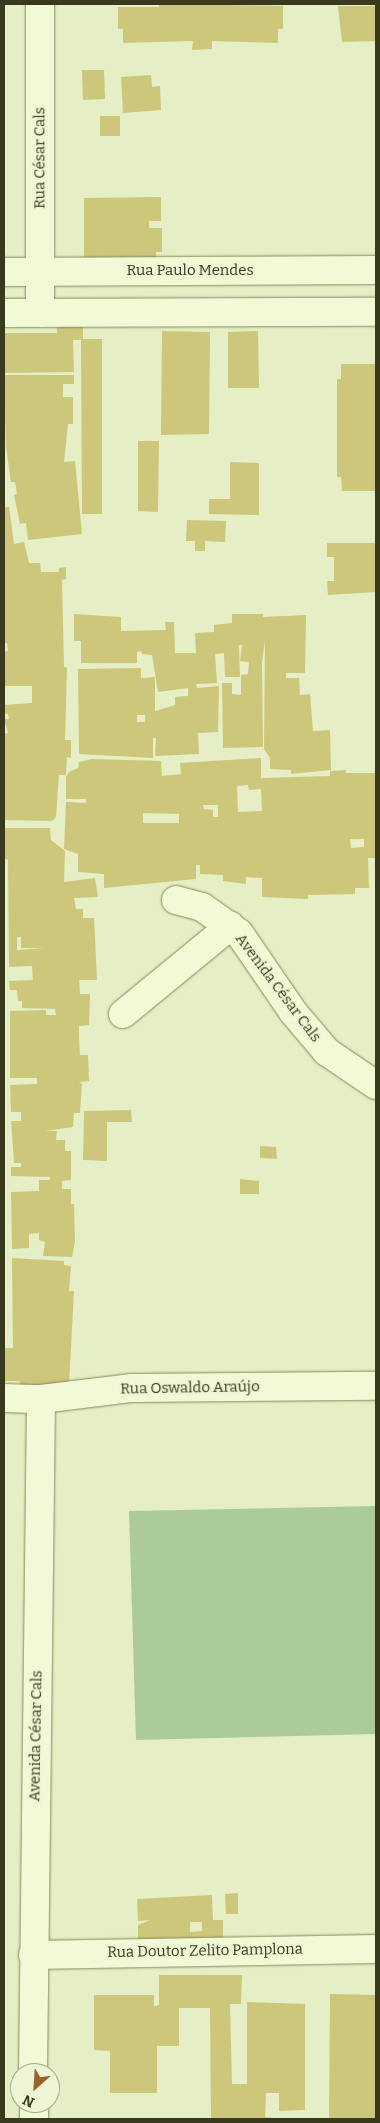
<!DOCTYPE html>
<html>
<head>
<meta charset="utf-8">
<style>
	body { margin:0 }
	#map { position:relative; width:380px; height:2123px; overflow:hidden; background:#e5eec4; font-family:Bitter,serif }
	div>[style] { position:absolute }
	.green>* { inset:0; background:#abcc98 }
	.building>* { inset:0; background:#ccc77a }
	.roads { filter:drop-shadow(0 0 1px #86895a) drop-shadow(0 0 1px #86895a) }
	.street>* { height:28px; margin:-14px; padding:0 14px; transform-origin:14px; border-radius:14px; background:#f1f9d7 }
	span { translate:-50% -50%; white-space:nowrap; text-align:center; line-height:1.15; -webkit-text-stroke:4px #eef5d4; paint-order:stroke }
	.street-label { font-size:15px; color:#39391e }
	.frame { position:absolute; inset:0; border:5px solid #39391e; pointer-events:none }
	.north { position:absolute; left:10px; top:2063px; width:50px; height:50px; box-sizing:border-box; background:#eef5d4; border:1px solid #a6aa8b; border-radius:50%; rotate:206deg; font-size:14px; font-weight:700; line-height:20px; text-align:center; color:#39391e }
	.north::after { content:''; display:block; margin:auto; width:18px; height:22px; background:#98622a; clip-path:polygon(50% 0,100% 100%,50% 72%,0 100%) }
</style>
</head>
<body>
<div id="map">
	<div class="green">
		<i style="clip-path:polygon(376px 1506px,376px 1734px,136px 1740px,129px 1511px)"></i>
	</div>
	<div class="building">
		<i style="clip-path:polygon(159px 4px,283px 6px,283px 29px,278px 29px,278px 43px,212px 41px,212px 49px,192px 50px,193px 41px,123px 43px,123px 29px,118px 29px,118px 7px,159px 7px)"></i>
		<i style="clip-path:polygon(338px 6px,376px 6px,376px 41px,342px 42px)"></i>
		<i style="clip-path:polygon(82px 70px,104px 70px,105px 99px,83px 100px)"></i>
		<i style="clip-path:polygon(151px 75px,152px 87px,160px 86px,161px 110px,123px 113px,121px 77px)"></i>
		<i style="clip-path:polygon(100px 116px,120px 116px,120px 136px,100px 136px)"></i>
		<i style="clip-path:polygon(161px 197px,161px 221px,149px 221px,149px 228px,162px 228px,162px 252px,156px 252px,156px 261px,84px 261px,84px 198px)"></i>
		<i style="clip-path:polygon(57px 325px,83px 325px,83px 339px,102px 339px,102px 514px,82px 514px,81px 340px,73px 340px,74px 372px,4px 373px,4px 333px,57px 333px)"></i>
		<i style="clip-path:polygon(162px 331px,210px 332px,209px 434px,161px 435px)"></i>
		<i style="clip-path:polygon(258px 331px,259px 388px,228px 388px,228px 332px)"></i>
		<i style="clip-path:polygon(341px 364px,376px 364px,376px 491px,342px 491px,341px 477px,337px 477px,337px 379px,341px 379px)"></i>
		<i style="clip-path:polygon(4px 375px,74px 375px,74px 384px,63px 384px,63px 397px,73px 397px,73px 424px,68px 424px,64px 462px,75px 461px,82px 534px,28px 540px,26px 523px,20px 524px,14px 495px,17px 494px,15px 482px,11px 482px,6px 447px)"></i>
		<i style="clip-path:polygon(138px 441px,159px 441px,158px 512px,138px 511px)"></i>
		<i style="clip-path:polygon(230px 462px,259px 463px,259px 515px,209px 514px,209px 499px,230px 499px)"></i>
		<i style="clip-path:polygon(4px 507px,9px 507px,14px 544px,24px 542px,29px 563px,40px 563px,41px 572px,59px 572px,59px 568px,66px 567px,66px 579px,62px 580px,64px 667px,67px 667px,65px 740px,71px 740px,71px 758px,67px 757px,66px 775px,59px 775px,56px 817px,52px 821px,4px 820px,4px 734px,8px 733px,4px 719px,9px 719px,8px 714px,4px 713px,4px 705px,32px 703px,32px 686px,4px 686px,4px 651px,8px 651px,7px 643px,4px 643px)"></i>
		<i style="clip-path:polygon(187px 520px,226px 521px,225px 542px,205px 541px,205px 551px,195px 551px,195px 541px,186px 541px)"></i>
		<i style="clip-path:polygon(327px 543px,376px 543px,376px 592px,328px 595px,327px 581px,334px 581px,334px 557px,327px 557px)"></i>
		<i style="clip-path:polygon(evenodd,74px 614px,121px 617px,121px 631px,166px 630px,165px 622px,174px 622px,175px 653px,196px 653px,195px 633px,214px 632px,214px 625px,232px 623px,232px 614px,263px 614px,263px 617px,306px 615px,305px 673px,286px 673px,286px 678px,299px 678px,300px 695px,310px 694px,313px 731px,330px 730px,331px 770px,291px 774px,291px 770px,270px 769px,270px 758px,264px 749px,265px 640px,262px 663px,263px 747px,223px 748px,222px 683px,232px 683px,232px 694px,241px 695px,241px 675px,248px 674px,249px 662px,240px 661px,242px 645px,239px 645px,240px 677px,225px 677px,224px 653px,215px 654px,217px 683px,196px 684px,197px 688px,219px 686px,218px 732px,198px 733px,199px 754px,155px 756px,156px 738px,153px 738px,153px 758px,79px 754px,78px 669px,141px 668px,141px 678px,155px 677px,155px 711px,175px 705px,175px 697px,188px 696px,188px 688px,158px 692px,152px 655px,142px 654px,141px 651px,137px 652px,137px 663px,81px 663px,81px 641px,74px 641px,74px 614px,137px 715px,145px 715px,145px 722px,137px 722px,137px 715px)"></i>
		<i style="clip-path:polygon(evenodd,261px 758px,261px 778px,330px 776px,330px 771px,346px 770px,346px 773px,376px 773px,376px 858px,368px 858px,369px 888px,355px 888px,355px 894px,308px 895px,308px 899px,262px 897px,262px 878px,246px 877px,246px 884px,223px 881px,223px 875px,200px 874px,200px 865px,196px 865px,196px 879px,104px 888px,104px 874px,78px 872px,78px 854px,64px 849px,66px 802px,86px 803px,86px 799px,66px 799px,66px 777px,69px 772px,78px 768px,79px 762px,92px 759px,161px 761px,162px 776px,181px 774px,180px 763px,261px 758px,248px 785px,249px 790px,261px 789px,262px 811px,238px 812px,237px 786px,248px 785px,261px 758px,203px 805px,218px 805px,218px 817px,213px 817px,213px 810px,204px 809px,203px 805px,261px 758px,143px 813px,179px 814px,179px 823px,143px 823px,143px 813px,261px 758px,350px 839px,364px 839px,364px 847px,351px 848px,350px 839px)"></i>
		<i style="clip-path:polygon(evenodd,4px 828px,50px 828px,51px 840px,65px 851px,64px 882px,95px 878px,97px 891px,98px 897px,74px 898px,76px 909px,83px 909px,83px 918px,94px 918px,97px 980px,79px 980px,80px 994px,90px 994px,89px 1025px,79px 1026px,79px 1037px,80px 1055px,88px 1055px,89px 1081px,79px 1082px,82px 1084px,80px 1113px,74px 1113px,73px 1127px,45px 1131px,57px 1131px,56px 1140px,65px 1140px,65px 1151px,71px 1151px,71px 1180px,62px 1181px,62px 1189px,71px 1189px,71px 1204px,74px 1204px,75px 1242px,72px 1257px,43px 1256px,45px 1242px,39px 1240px,39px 1233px,29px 1234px,29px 1248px,12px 1249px,11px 1192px,39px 1191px,39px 1180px,50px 1180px,50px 1177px,11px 1176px,11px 1167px,21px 1167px,21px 1163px,14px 1163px,11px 1121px,21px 1121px,21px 1112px,11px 1112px,10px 1085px,37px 1084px,37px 1078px,10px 1078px,10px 1011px,46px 1010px,46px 1015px,56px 1015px,55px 1009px,22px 1008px,22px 1001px,18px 1001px,17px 990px,10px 990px,9px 981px,33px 980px,32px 966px,9px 967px,8px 860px,4px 858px,4px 828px,17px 937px,21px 937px,21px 948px,45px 948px,17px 950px,17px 937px)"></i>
		<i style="clip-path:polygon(131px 1110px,132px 1122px,107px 1122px,107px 1161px,83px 1160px,84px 1111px)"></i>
		<i style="clip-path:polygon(260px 1146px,276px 1147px,277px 1159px,260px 1158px)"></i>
		<i style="clip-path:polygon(240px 1179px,259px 1181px,259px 1194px,240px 1194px)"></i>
		<i style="clip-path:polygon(12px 1258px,64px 1261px,64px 1265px,71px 1266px,69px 1291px,74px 1291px,69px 1385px,20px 1385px,20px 1381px,4px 1381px,4px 1348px,13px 1348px)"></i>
		<i style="clip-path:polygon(238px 1893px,238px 1914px,226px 1914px,225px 1894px)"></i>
		<i style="clip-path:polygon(evenodd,212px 1895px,213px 1920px,223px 1920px,223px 1945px,138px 1947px,138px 1925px,150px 1920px,138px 1921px,137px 1899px,212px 1895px,190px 1922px,202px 1922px,202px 1931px,190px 1932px,190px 1922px)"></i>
		<i style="clip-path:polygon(159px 1975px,242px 1975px,241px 2004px,230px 2004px,232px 2084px,247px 2084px,247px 2002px,305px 2004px,305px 2110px,279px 2111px,279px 2093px,266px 2093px,265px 2117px,279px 2119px,211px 2119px,210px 2008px,179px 2008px,179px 2046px,157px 2046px,157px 2093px,110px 2093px,110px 2051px,94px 2050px,94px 1995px,154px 1995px,154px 2006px,159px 2005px)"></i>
		<i style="clip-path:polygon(330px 1994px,376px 1995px,376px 2119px,329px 2119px)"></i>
	</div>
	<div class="roads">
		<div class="street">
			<i style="left:40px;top:4px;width:309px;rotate:90deg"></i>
			<i style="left:4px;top:272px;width:372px;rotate:-0.3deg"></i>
			<i style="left:4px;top:313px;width:372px;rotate:-0.2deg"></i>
			<i style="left:176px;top:900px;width:27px;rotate:15deg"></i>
			<i style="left:202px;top:907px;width:45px;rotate:35.1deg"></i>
			<i style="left:239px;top:933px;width:96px;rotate:55.6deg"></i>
			<i style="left:293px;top:1012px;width:52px;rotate:49.6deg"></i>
			<i style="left:327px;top:1052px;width:59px;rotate:34deg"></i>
			<i style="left:123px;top:1014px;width:139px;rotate:-39.4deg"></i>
			<i style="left:4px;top:1398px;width:37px;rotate:2deg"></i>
			<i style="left:41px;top:1399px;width:92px;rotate:-6.9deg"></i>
			<i style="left:132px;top:1388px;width:244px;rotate:-0.5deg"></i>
			<i style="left:33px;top:1955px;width:343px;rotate:-1deg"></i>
			<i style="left:33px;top:2073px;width:674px;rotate:-89.32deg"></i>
			<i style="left:34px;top:2103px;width:16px;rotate:90deg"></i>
		</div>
	</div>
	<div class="street-label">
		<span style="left:40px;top:158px;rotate:-90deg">Rua César Cals</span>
		<span style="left:190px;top:271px">Rua Paulo Mendes</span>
		<span style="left:278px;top:988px;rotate:53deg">Avenida César Cals</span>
		<span style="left:190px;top:1388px;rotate:-1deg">Rua Oswaldo Araújo</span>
		<span style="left:36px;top:1736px;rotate:-89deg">Avenida César Cals</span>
		<span style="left:205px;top:1951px;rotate:-1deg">Rua Doutor Zelito Pamplona</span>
	</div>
	<div class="frame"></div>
	<div class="north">N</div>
</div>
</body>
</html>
